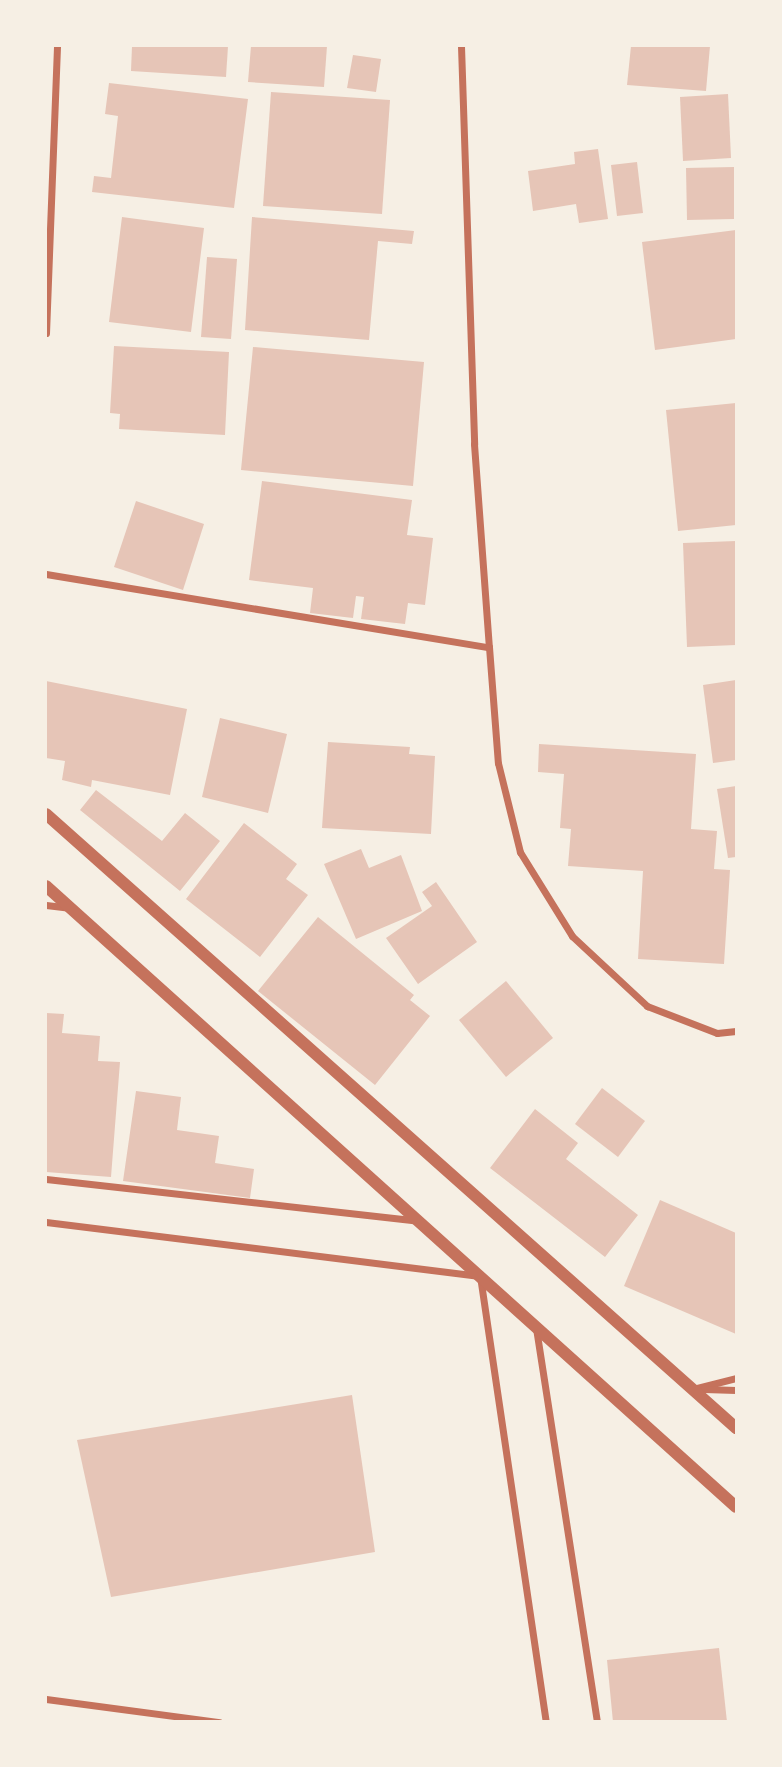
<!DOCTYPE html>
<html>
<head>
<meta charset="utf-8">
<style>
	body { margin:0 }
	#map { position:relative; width:782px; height:1767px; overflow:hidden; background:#f6efe4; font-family:"Roboto Condensed",sans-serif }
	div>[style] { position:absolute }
	.building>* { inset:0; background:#e6c5b7 }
	.minor>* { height:7px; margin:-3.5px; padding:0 3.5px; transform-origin:3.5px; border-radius:3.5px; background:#c5725c }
	.tertiary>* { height:12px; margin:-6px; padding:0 6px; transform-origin:6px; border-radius:6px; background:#c5725c }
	span { translate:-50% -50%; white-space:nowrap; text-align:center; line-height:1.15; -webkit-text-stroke:5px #f6efe4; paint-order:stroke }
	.frame { position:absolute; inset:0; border:47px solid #f6efe4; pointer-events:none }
</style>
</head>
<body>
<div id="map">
	<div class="building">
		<i style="clip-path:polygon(132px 46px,228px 46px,226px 77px,131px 71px)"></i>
		<i style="clip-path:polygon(251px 46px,327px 46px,324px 87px,248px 82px)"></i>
		<i style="clip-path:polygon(631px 46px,710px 46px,706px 91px,627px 85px)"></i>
		<i style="clip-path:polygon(353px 55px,381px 59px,376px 92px,347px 88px)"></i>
		<i style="clip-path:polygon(109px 83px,248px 99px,234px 208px,92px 192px,94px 176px,111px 178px,118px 116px,105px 114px)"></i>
		<i style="clip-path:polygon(271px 92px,390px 100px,382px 214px,263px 206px)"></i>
		<i style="clip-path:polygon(728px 94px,731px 158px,683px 161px,680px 97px)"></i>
		<i style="clip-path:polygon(598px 149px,608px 219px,579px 223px,576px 204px,533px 211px,528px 171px,575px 164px,574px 152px)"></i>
		<i style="clip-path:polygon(637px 162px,643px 213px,617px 216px,611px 165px)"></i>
		<i style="clip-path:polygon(734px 167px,734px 219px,687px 220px,686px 168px)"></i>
		<i style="clip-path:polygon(122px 217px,204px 228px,191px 332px,109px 322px)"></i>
		<i style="clip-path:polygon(252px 217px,414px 231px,412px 244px,378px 241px,369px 340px,245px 330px)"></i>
		<i style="clip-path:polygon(736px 230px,736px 339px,655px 350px,642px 242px)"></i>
		<i style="clip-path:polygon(207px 257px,237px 259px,231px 339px,201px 337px)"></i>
		<i style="clip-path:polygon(114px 346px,229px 352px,225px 435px,119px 429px,120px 414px,110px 413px)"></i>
		<i style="clip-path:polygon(253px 347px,424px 362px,413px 486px,241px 470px)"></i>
		<i style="clip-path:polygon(736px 403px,736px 525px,678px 531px,666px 410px)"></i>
		<i style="clip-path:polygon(262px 481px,412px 500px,407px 535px,433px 538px,425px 605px,408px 603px,405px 624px,361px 619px,364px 597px,356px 596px,353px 618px,310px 613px,313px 588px,249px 580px)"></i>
		<i style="clip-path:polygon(136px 501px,204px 524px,183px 590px,114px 567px)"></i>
		<i style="clip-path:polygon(736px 541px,736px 645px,687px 647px,683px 543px)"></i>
		<i style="clip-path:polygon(736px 680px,736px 760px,713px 763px,703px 685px)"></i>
		<i style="clip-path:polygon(46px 681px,187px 709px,170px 795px,92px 780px,91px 787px,62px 780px,65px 761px,46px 758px)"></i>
		<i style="clip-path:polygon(220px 718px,287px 734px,268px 813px,202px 797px)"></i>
		<i style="clip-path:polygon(328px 742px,410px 747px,409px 754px,435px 756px,431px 834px,322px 828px)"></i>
		<i style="clip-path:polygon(539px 744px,696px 754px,691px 829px,717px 831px,714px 869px,730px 870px,724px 964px,638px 959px,643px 871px,568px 866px,571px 829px,560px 828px,564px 774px,538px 772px)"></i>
		<i style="clip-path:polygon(736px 786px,736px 857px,728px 858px,717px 789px)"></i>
		<i style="clip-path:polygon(96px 790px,162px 841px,185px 813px,220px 841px,180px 891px,80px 810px)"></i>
		<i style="clip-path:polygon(244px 823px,297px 864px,286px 879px,308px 895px,260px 957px,186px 899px)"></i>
		<i style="clip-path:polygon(361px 849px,369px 868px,401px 855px,422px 911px,356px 939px,324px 864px)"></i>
		<i style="clip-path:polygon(436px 882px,477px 942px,418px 984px,386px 938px,432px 906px,422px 892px)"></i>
		<i style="clip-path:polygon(318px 917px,414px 995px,410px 1000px,430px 1016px,375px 1085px,258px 991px)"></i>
		<i style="clip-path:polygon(506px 981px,553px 1038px,506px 1077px,459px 1020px)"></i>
		<i style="clip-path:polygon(46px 1013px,64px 1014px,62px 1033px,100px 1036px,98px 1061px,120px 1062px,111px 1177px,46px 1172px)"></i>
		<i style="clip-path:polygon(602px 1088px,645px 1121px,618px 1157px,575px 1124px)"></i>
		<i style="clip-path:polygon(136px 1091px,181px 1097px,177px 1130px,219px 1136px,215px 1163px,254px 1169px,250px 1198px,123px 1181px)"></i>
		<i style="clip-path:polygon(535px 1109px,578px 1143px,566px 1159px,638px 1215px,605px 1257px,490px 1168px)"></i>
		<i style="clip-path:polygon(660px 1200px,736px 1233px,736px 1334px,624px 1286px)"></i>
		<i style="clip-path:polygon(352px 1395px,375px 1552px,111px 1597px,77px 1440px)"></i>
		<i style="clip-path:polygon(719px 1648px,727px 1722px,613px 1722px,607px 1660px)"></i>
	</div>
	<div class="minor">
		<i style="left:461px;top:46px;width:398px;rotate:88.1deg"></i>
		<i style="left:474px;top:444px;width:204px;rotate:85.8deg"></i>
		<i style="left:489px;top:647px;width:116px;rotate:85.6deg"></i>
		<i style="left:498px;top:763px;width:92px;rotate:76.1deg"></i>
		<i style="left:520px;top:852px;width:99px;rotate:58.2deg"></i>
		<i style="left:572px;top:936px;width:103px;rotate:43deg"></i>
		<i style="left:647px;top:1006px;width:75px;rotate:21.1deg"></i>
		<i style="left:717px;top:1033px;width:19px;rotate:-6deg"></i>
		<i style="left:46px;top:333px;width:287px;rotate:-87.8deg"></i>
		<i style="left:46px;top:574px;width:449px;rotate:9.4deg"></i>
		<i style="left:46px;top:905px;width:23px;rotate:7deg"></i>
		<i style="left:46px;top:1179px;width:370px;rotate:6.4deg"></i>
		<i style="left:46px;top:1222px;width:437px;rotate:7.1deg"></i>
		<i style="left:480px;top:1276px;width:451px;rotate:81.6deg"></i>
		<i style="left:536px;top:1328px;width:399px;rotate:81.2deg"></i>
		<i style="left:693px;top:1389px;width:44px;rotate:-14.3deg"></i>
		<i style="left:704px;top:1389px;width:32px;rotate:2deg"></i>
		<i style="left:46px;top:1699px;width:175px;rotate:7.6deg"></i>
	</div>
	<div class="tertiary">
		<i style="left:46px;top:814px;width:924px;rotate:41.66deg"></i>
		<i style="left:46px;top:886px;width:928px;rotate:41.99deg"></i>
	</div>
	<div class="frame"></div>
</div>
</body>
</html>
